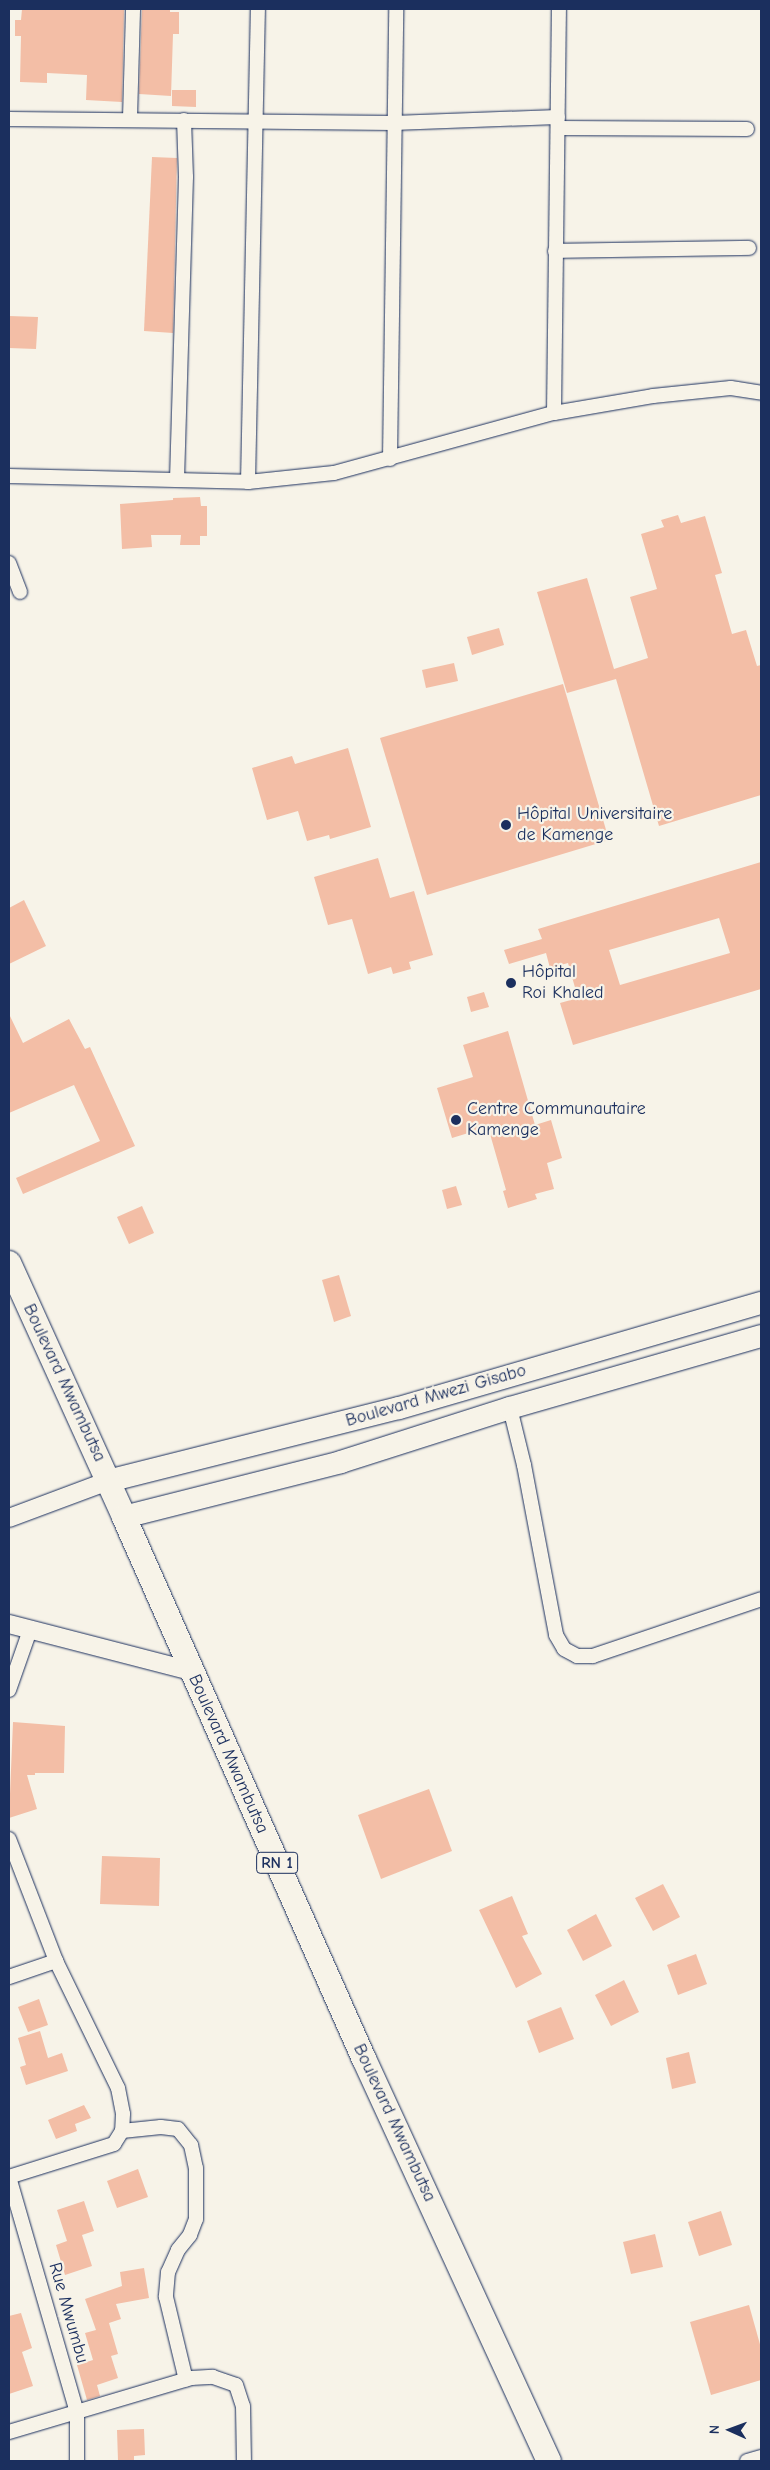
<!DOCTYPE html>
<html>
<head>
<meta charset="utf-8">
<style>
	body { margin:0 }
	#map { position:relative; width:770px; height:2470px; overflow:hidden; background:#f7f3e8; font-family:"Comic Neue",sans-serif }
	div>[style] { position:absolute }
	.building>* { inset:0; background:#f3bea6 }
	.roads { filter:drop-shadow(0 0 1px #1b2f5e) drop-shadow(0 0 1px #1b2f5e) }
	.minor>* { height:14px; margin:-7px; padding:0 7px; transform-origin:7px; border-radius:7px; background:#f7f3e8 }
	.tertiary>* { height:18px; margin:-9px; padding:0 9px; transform-origin:9px; border-radius:9px; background:#f7f3e8 }
	.primary>* { height:22px; margin:-11px; padding:0 11px; transform-origin:11px; border-radius:11px; background:#f7f3e8 }
	.trunk>* { height:24px; margin:-12px; padding:0 12px; transform-origin:12px; border-radius:12px; background:#f7f3e8 }
	.dots>* { width:14px; height:14px; translate:-50% -50%; box-sizing:border-box; border:2px solid #f7f3e8; border-radius:50% }
	span { translate:-50% -50%; white-space:nowrap; text-align:center; line-height:1.15; -webkit-text-stroke:4.5px #f7f3e8; paint-order:stroke }
	.shield-label span { padding:1px 4px; background:#f7f3e8; border:1px solid; border-radius:4px; -webkit-text-stroke-width:0 }
	.shield-label { font-size:16px; color:#1b2f5e; font-weight:700 }
	.poi-label { font-size:18px; color:#1b2f5e }
	.left { translate:0 -50%; text-align:left }
	.street-label { font-size:18px; color:#1b2f5e }
	.frame { position:absolute; inset:0; border:10px solid #1b2f5e; pointer-events:none }
	.north { position:absolute; left:705px; top:2405px; width:50px; height:50px; -webkit-text-stroke:4px #f7f3e8; paint-order:stroke; rotate:272deg; font-size:14px; font-weight:700; line-height:20px; text-align:center; color:#1b2f5e }
	.north::after { content:''; display:block; margin:auto; width:18px; height:22px; background:#1b2f5e; clip-path:polygon(50% 0,100% 100%,50% 72%,0 100%) }
</style>
</head>
<body>
<div id="map">
	<div class="building">
		<i style="clip-path:polygon(22px 9px,124px 9px,122px 102px,86px 100px,87px 75px,47px 73px,47px 83px,20px 82px,21px 36px,15px 36px,15px 20px,21px 20px)"></i>
		<i style="clip-path:polygon(142px 9px,170px 9px,170px 12px,179px 12px,179px 34px,173px 34px,171px 96px,139px 94px)"></i>
		<i style="clip-path:polygon(172px 90px,196px 90px,196px 107px,172px 106px)"></i>
		<i style="clip-path:polygon(152px 157px,177px 158px,173px 333px,144px 331px)"></i>
		<i style="clip-path:polygon(9px 316px,38px 317px,36px 349px,9px 348px)"></i>
		<i style="clip-path:polygon(200px 497px,201px 506px,207px 506px,207px 536px,200px 536px,200px 545px,180px 545px,181px 535px,151px 535px,152px 547px,122px 549px,120px 504px,173px 500px,173px 498px)"></i>
		<i style="clip-path:polygon(678px 515px,681px 523px,705px 516px,722px 573px,715px 575px,732px 634px,746px 630px,757px 666px,761px 665px,761px 795px,659px 826px,616px 679px,567px 693px,537px 592px,587px 578px,614px 669px,648px 658px,630px 597px,657px 589px,641px 534px,664px 527px,661px 520px)"></i>
		<i style="clip-path:polygon(499px 628px,504px 645px,472px 655px,467px 637px)"></i>
		<i style="clip-path:polygon(454px 663px,458px 681px,426px 688px,422px 670px)"></i>
		<i style="clip-path:polygon(563px 684px,609px 840px,427px 895px,380px 738px)"></i>
		<i style="clip-path:polygon(348px 748px,371px 827px,330px 839px,329px 835px,307px 841px,298px 811px,267px 820px,252px 768px,292px 756px,295px 764px)"></i>
		<i style="clip-path:polygon(378px 858px,390px 898px,414px 891px,433px 955px,409px 962px,411px 969px,393px 974px,391px 967px,368px 974px,352px 919px,328px 925px,314px 877px)"></i>
		<i style="clip-path:polygon(evenodd,761px 862px,761px 989px,573px 1045px,560px 1003px,578px 998px,568px 963px,550px 968px,546px 953px,509px 964px,504px 950px,542px 939px,538px 929px,761px 862px,719px 918px,730px 953px,620px 985px,609px 950px,719px 918px)"></i>
		<i style="clip-path:polygon(24px 900px,46px 946px,9px 964px,9px 908px)"></i>
		<i style="clip-path:polygon(484px 992px,489px 1007px,471px 1012px,467px 997px)"></i>
		<i style="clip-path:polygon(9px 1014px,23px 1043px,69px 1019px,85px 1049px,90px 1047px,135px 1146px,23px 1194px,16px 1178px,100px 1141px,74px 1085px,9px 1113px)"></i>
		<i style="clip-path:polygon(508px 1031px,535px 1125px,551px 1120px,562px 1158px,547px 1163px,554px 1189px,535px 1194px,537px 1199px,508px 1208px,503px 1191px,506px 1190px,488px 1127px,452px 1138px,437px 1088px,473px 1077px,463px 1045px)"></i>
		<i style="clip-path:polygon(456px 1186px,462px 1205px,447px 1209px,442px 1190px)"></i>
		<i style="clip-path:polygon(142px 1206px,154px 1233px,129px 1244px,117px 1217px)"></i>
		<i style="clip-path:polygon(339px 1275px,351px 1316px,334px 1322px,322px 1280px)"></i>
		<i style="clip-path:polygon(13px 1722px,65px 1726px,64px 1773px,35px 1773px,35px 1775px,27px 1775px,37px 1809px,9px 1818px)"></i>
		<i style="clip-path:polygon(429px 1789px,452px 1851px,381px 1879px,358px 1815px)"></i>
		<i style="clip-path:polygon(102px 1856px,160px 1858px,159px 1906px,100px 1904px)"></i>
		<i style="clip-path:polygon(663px 1884px,680px 1917px,653px 1931px,635px 1898px)"></i>
		<i style="clip-path:polygon(512px 1896px,528px 1934px,522px 1936px,542px 1974px,516px 1988px,479px 1910px)"></i>
		<i style="clip-path:polygon(596px 1914px,612px 1946px,583px 1961px,567px 1930px)"></i>
		<i style="clip-path:polygon(696px 1954px,707px 1984px,678px 1995px,667px 1965px)"></i>
		<i style="clip-path:polygon(624px 1980px,639px 2012px,611px 2026px,595px 1995px)"></i>
		<i style="clip-path:polygon(39px 1999px,48px 2025px,28px 2032px,18px 2007px)"></i>
		<i style="clip-path:polygon(561px 2007px,574px 2039px,539px 2053px,527px 2021px)"></i>
		<i style="clip-path:polygon(40px 2031px,48px 2058px,62px 2053px,68px 2071px,26px 2085px,20px 2067px,26px 2065px,18px 2038px)"></i>
		<i style="clip-path:polygon(689px 2052px,696px 2083px,672px 2089px,666px 2058px)"></i>
		<i style="clip-path:polygon(84px 2105px,91px 2118px,75px 2124px,77px 2131px,56px 2139px,48px 2120px)"></i>
		<i style="clip-path:polygon(138px 2169px,148px 2197px,117px 2208px,107px 2181px)"></i>
		<i style="clip-path:polygon(84px 2201px,94px 2231px,82px 2235px,92px 2266px,65px 2275px,56px 2245px,67px 2241px,57px 2210px)"></i>
		<i style="clip-path:polygon(721px 2211px,732px 2245px,699px 2256px,688px 2222px)"></i>
		<i style="clip-path:polygon(655px 2234px,663px 2267px,631px 2274px,623px 2242px)"></i>
		<i style="clip-path:polygon(144px 2268px,149px 2298px,116px 2304px,121px 2319px,109px 2323px,118px 2354px,111px 2356px,118px 2378px,97px 2385px,100px 2396px,87px 2400px,77px 2365px,93px 2360px,85px 2333px,96px 2330px,85px 2299px,122px 2286px,120px 2272px)"></i>
		<i style="clip-path:polygon(749px 2305px,761px 2348px,761px 2380px,711px 2395px,690px 2322px)"></i>
		<i style="clip-path:polygon(21px 2313px,32px 2348px,22px 2352px,33px 2386px,9px 2394px,9px 2316px)"></i>
		<i style="clip-path:polygon(144px 2429px,145px 2455px,134px 2456px,134px 2461px,118px 2461px,117px 2430px)"></i>
	</div>
	<div class="roads">
		<div class="minor">
			<i style="left:130px;top:118px;width:109px;rotate:-88.4deg"></i>
			<i style="left:9px;top:119px;width:384px;rotate:0.6deg"></i>
			<i style="left:393px;top:123px;width:165px;rotate:-2.1deg"></i>
			<i style="left:558px;top:128px;width:189px;rotate:0.3deg"></i>
			<i style="left:555px;top:251px;width:194px;rotate:-0.9deg"></i>
			<i style="left:554px;top:413px;width:404px;rotate:-89.3deg"></i>
			<i style="left:390px;top:459px;width:450px;rotate:-89.2deg"></i>
			<i style="left:9px;top:476px;width:239px;rotate:1.4deg"></i>
			<i style="left:248px;top:482px;width:86px;rotate:-6deg"></i>
			<i style="left:334px;top:473px;width:228px;rotate:-15.3deg"></i>
			<i style="left:554px;top:413px;width:100px;rotate:-9.7deg"></i>
			<i style="left:653px;top:396px;width:78px;rotate:-5.9deg"></i>
			<i style="left:731px;top:388px;width:30px;rotate:9deg"></i>
			<i style="left:177px;top:480px;width:303px;rotate:-88.3deg"></i>
			<i style="left:186px;top:177px;width:57px;rotate:-92deg"></i>
			<i style="left:248px;top:482px;width:473px;rotate:-88.8deg"></i>
			<i style="left:9px;top:563px;width:31px;rotate:69deg"></i>
			<i style="left:510px;top:1408px;width:59px;rotate:76.2deg"></i>
			<i style="left:524px;top:1465px;width:173px;rotate:79.3deg"></i>
			<i style="left:556px;top:1635px;width:16px;rotate:60deg"></i>
			<i style="left:564px;top:1649px;width:15px;rotate:28deg"></i>
			<i style="left:577px;top:1656px;width:16px"></i>
			<i style="left:593px;top:1656px;width:177px;rotate:-18.7deg"></i>
			<i style="left:9px;top:1690px;width:64px;rotate:-70.7deg"></i>
			<i style="left:9px;top:1839px;width:131px;rotate:68.9deg"></i>
			<i style="left:56px;top:1961px;width:141px;rotate:64deg"></i>
			<i style="left:118px;top:2088px;width:26px;rotate:79deg"></i>
			<i style="left:123px;top:2114px;width:17px;rotate:93deg"></i>
			<i style="left:122px;top:2131px;width:15px;rotate:122deg"></i>
			<i style="left:114px;top:2144px;width:110px;rotate:162.6deg"></i>
			<i style="left:9px;top:1977px;width:50px;rotate:-18.8deg"></i>
			<i style="left:122px;top:2131px;width:39px;rotate:-6deg"></i>
			<i style="left:161px;top:2127px;width:17px;rotate:7deg"></i>
			<i style="left:178px;top:2129px;width:21px;rotate:51deg"></i>
			<i style="left:191px;top:2145px;width:24px;rotate:78deg"></i>
			<i style="left:196px;top:2168px;width:51px;rotate:90deg"></i>
			<i style="left:196px;top:2219px;width:17px;rotate:111deg"></i>
			<i style="left:190px;top:2235px;width:19px;rotate:129deg"></i>
			<i style="left:178px;top:2250px;width:24px;rotate:114deg"></i>
			<i style="left:168px;top:2272px;width:25px;rotate:95deg"></i>
			<i style="left:166px;top:2297px;width:85px;rotate:76.5deg"></i>
			<i style="left:9px;top:2177px;width:245px;rotate:73.9deg"></i>
			<i style="left:77px;top:2412px;width:49px;rotate:90deg"></i>
			<i style="left:9px;top:2432px;width:190px;rotate:-16.5deg"></i>
			<i style="left:191px;top:2378px;width:22px;rotate:-3deg"></i>
			<i style="left:213px;top:2377px;width:24px;rotate:19deg"></i>
			<i style="left:236px;top:2385px;width:22px;rotate:72deg"></i>
			<i style="left:243px;top:2406px;width:55px;rotate:89deg"></i>
			<i style="left:747px;top:2461px;width:15px;rotate:-16deg"></i>
		</div>
		<div class="tertiary">
			<i style="left:9px;top:1518px;width:106px;rotate:-20.5deg"></i>
			<i style="left:9px;top:1624px;width:188px;rotate:14.5deg"></i>
		</div>
		<div class="primary">
			<i style="left:108px;top:1481px;width:300px;rotate:-14.1deg"></i>
			<i style="left:399px;top:1408px;width:377px;rotate:-16.2deg"></i>
			<i style="left:124px;top:1517px;width:224px;rotate:-14.2deg"></i>
			<i style="left:341px;top:1462px;width:177px;rotate:-17.7deg"></i>
			<i style="left:510px;top:1408px;width:261px;rotate:-16deg"></i>
		</div>
		<div class="trunk">
			<i style="left:9px;top:1263px;width:279px;rotate:65.6deg"></i>
			<i style="left:124px;top:1517px;width:593px;rotate:66.12deg"></i>
			<i style="left:364px;top:2059px;width:443px;rotate:65.3deg"></i>
		</div>
	</div>
	<div class="dots">
		<i style="left:506px;top:825px;background:#1b2f5e"></i>
		<i style="left:511px;top:983px;background:#1b2f5e"></i>
		<i style="left:456px;top:1120px;background:#1b2f5e"></i>
	</div>
	<div class="shield-label">
		<span style="left:277px;top:1863px">RN 1</span>
	</div>
	<div class="poi-label">
		<span class="left" style="left:517px;top:825px">Hôpital Universitaire<br>de Kamenge</span>
		<span class="left" style="left:522px;top:983px">Hôpital<br>Roi Khaled</span>
		<span class="left" style="left:467px;top:1120px">Centre Communautaire<br>Kamenge</span>
	</div>
	<div class="street-label">
		<span style="left:64px;top:1383px;rotate:65deg">Boulevard Mwambutsa</span>
		<span style="left:436px;top:1396px;rotate:-16deg">Boulevard Mwezi Gisabo</span>
		<span style="left:228px;top:1754px;rotate:66deg">Boulevard Mwambutsa</span>
		<span style="left:394px;top:2123px;rotate:65deg">Boulevard Mwambutsa</span>
		<span style="left:68px;top:2313px;rotate:74deg">Rue Mwumbu</span>
	</div>
	<div class="frame"></div>
	<div class="north">N</div>
</div>
</body>
</html>
